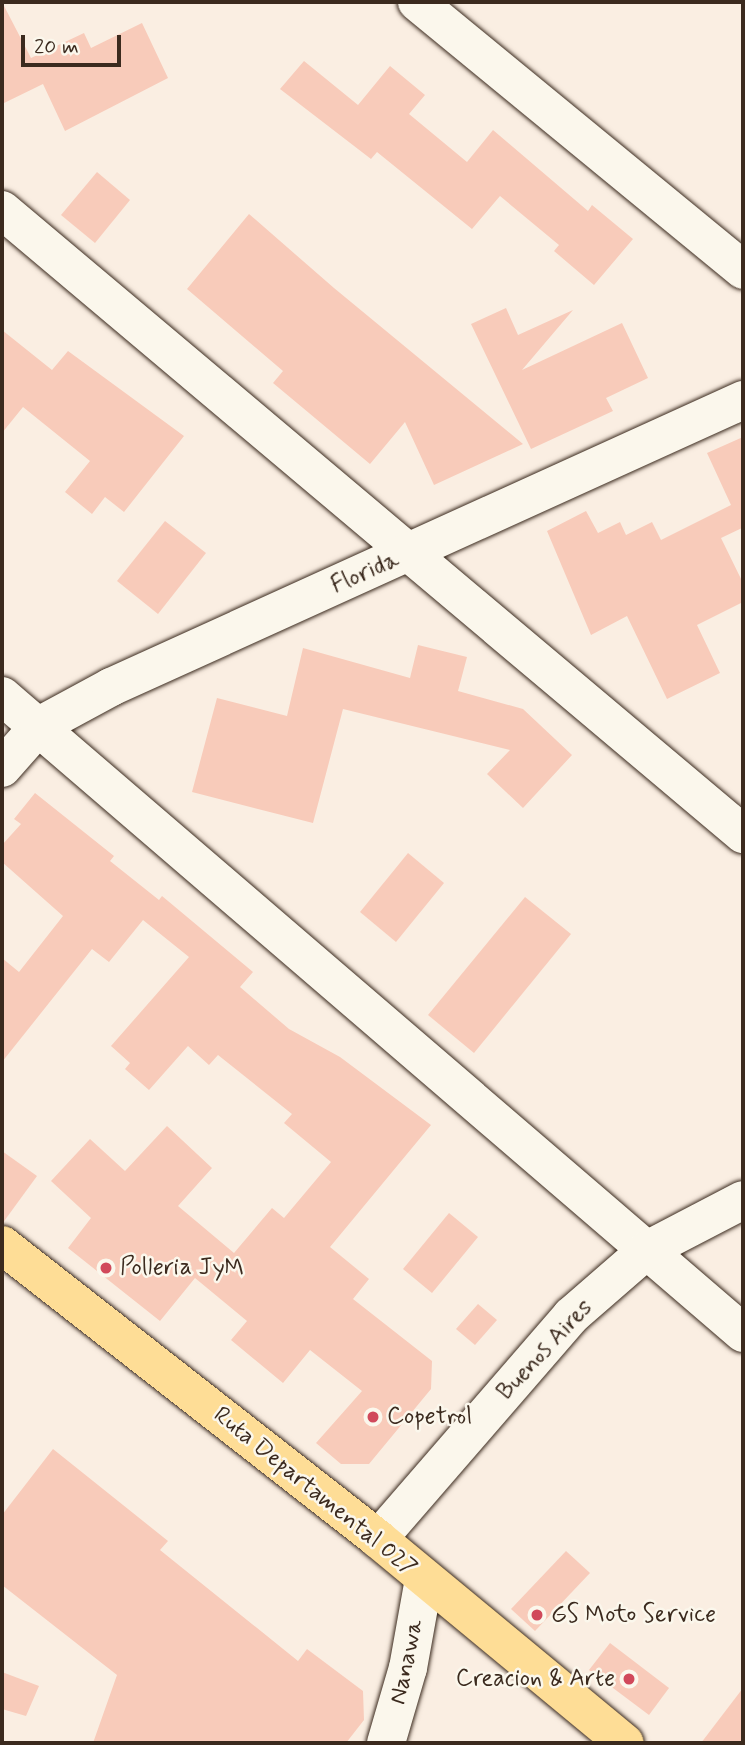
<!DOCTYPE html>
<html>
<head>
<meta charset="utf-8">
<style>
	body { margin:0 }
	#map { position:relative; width:745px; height:1745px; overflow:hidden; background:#faeee2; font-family:Mynerve,sans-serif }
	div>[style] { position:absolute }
	.building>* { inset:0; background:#f8cbba }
	.roads { filter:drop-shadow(0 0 2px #3b2a1e) drop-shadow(0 0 2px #3b2a1e) }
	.street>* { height:38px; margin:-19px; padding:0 19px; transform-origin:19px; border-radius:19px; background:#fbf7ec }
	.secondary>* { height:38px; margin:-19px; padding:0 19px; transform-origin:19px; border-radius:19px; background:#fbf7ec }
	.primary>* { height:38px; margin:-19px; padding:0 19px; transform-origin:19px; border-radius:19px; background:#fedd96 }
	.dots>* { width:19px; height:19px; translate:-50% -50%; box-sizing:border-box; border:4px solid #fbf7ec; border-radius:50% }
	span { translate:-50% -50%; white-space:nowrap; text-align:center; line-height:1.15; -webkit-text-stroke:5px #fbf7ec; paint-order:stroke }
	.street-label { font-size:24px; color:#3b2a1e }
	.poi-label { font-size:24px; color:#3b2a1e }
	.left { translate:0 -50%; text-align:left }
	.right { translate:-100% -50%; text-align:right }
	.frame { position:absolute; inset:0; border:4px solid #3b2a1e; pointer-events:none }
	.scale { position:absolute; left:21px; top:35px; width:100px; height:32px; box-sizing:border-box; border:4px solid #3b2a1e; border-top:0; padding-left:9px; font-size:21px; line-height:24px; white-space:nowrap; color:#3b2a1e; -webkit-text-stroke:5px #fbf7ec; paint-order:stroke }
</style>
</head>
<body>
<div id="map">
	<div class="building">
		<i style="clip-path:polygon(2px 2px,31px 58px,84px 33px,91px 48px,142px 23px,168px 78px,65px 131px,43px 84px,2px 104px)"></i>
		<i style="clip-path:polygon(304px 61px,358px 105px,390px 66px,425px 95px,409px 114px,467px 162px,493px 130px,588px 211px,592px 205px,633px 239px,594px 285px,554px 251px,559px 245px,500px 196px,472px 229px,377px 152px,371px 159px,280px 89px)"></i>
		<i style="clip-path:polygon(97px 172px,130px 200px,95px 243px,61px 215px)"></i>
		<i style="clip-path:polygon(249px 214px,334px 288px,523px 444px,434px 485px,405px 422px,370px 464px,303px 408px,273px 383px,283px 371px,187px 289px)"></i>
		<i style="clip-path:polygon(506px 308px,518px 335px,573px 310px,522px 370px,622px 323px,648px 378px,606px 398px,613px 411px,531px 449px,471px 324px)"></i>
		<i style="clip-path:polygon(2px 330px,52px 370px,68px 351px,184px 436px,124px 512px,105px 497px,92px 514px,65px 492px,90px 461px,23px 407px,2px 433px)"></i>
		<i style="clip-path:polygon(743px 437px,743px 532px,742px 528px,721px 538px,743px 583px,743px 602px,697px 625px,720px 673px,667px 699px,627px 616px,591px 635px,547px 531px,586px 511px,598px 533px,620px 522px,626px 535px,652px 522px,661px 540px,731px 505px,707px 453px)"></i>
		<i style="clip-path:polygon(165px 521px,206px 553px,158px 614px,117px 581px)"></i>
		<i style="clip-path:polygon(418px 645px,467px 657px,458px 691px,523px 709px,572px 755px,523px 808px,487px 774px,510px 750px,343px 709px,313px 823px,192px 792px,217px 698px,287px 716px,303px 648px,410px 678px)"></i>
		<i style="clip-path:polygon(35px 793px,114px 856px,110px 861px,159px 900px,162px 896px,253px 972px,240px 987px,289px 1029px,340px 1057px,431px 1125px,330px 1247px,369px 1279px,353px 1299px,432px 1361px,431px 1389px,369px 1464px,341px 1464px,316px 1443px,362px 1391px,310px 1350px,283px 1383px,231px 1340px,247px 1321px,195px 1278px,160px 1321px,68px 1248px,91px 1218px,51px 1181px,90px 1139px,125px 1171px,167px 1126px,212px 1168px,178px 1206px,234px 1253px,272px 1208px,284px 1218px,331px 1162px,284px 1123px,292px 1114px,218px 1055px,209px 1065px,188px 1046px,149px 1090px,125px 1069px,130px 1063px,111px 1046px,189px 957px,143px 920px,109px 962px,92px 949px,2px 1062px,2px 958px,19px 972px,63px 916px,2px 862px,2px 845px,21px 824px,14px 819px)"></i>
		<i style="clip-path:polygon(408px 853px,444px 883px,396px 942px,360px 912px)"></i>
		<i style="clip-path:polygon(525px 897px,571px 934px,474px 1053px,428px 1015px)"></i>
		<i style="clip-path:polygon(2px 1151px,37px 1176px,2px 1224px)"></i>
		<i style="clip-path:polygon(449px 1213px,478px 1237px,432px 1293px,403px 1269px)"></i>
		<i style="clip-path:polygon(478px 1304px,497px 1320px,475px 1345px,456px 1329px)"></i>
		<i style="clip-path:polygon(53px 1449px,168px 1541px,160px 1550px,298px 1661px,307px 1649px,363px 1691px,364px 1720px,346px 1743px,93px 1743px,117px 1675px,2px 1585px,2px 1515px)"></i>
		<i style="clip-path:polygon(566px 1551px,590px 1573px,535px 1631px,511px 1609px)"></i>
		<i style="clip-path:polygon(610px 1643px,669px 1688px,649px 1715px,589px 1670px)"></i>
		<i style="clip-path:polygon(2px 1672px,39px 1686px,26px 1716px,2px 1709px)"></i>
		<i style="clip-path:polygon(743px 1688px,743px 1743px,701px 1743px)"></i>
	</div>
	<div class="roads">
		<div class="street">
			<i style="left:417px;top:2px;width:422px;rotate:39.4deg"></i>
			<i style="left:2px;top:210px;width:969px;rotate:40.1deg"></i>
			<i style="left:2px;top:696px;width:977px;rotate:40.68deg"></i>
		</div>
		<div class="secondary">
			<i style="left:2px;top:768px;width:56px;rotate:-48.6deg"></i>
			<i style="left:39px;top:726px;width:82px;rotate:-28.4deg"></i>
			<i style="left:111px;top:687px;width:694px;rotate:-24.42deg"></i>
			<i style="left:378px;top:1539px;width:295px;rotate:-49.1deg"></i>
			<i style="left:571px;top:1316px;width:101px;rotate:-41deg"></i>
			<i style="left:647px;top:1250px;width:108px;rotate:-27.5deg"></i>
			<i style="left:386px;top:1743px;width:78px;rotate:-73.7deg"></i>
			<i style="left:408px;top:1668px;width:90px;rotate:-79.8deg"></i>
		</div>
		<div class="primary">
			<i style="left:2px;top:1245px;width:477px;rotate:38deg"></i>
			<i style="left:378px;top:1539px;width:320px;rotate:39.6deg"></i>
		</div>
	</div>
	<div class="dots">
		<i style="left:106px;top:1268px;background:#d1495b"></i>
		<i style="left:373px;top:1417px;background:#d1495b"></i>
		<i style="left:537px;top:1615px;background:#d1495b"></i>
		<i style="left:629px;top:1679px;background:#d1495b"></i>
	</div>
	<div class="street-label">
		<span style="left:365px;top:573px;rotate:-24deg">Florida</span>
		<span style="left:545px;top:1350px;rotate:-47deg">Buenos Aires</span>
		<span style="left:315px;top:1492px;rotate:39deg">Ruta Departamental 027</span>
		<span style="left:407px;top:1662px;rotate:-78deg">Nanawa</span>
	</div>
	<div class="poi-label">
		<span class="left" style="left:120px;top:1268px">Polleria JyM</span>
		<span class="left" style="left:387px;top:1417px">Copetrol</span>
		<span class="left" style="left:551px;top:1615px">GS Moto Service</span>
		<span class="right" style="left:615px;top:1679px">Creacion &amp; Arte</span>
	</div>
	<div class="frame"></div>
	<div class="scale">20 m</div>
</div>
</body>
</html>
